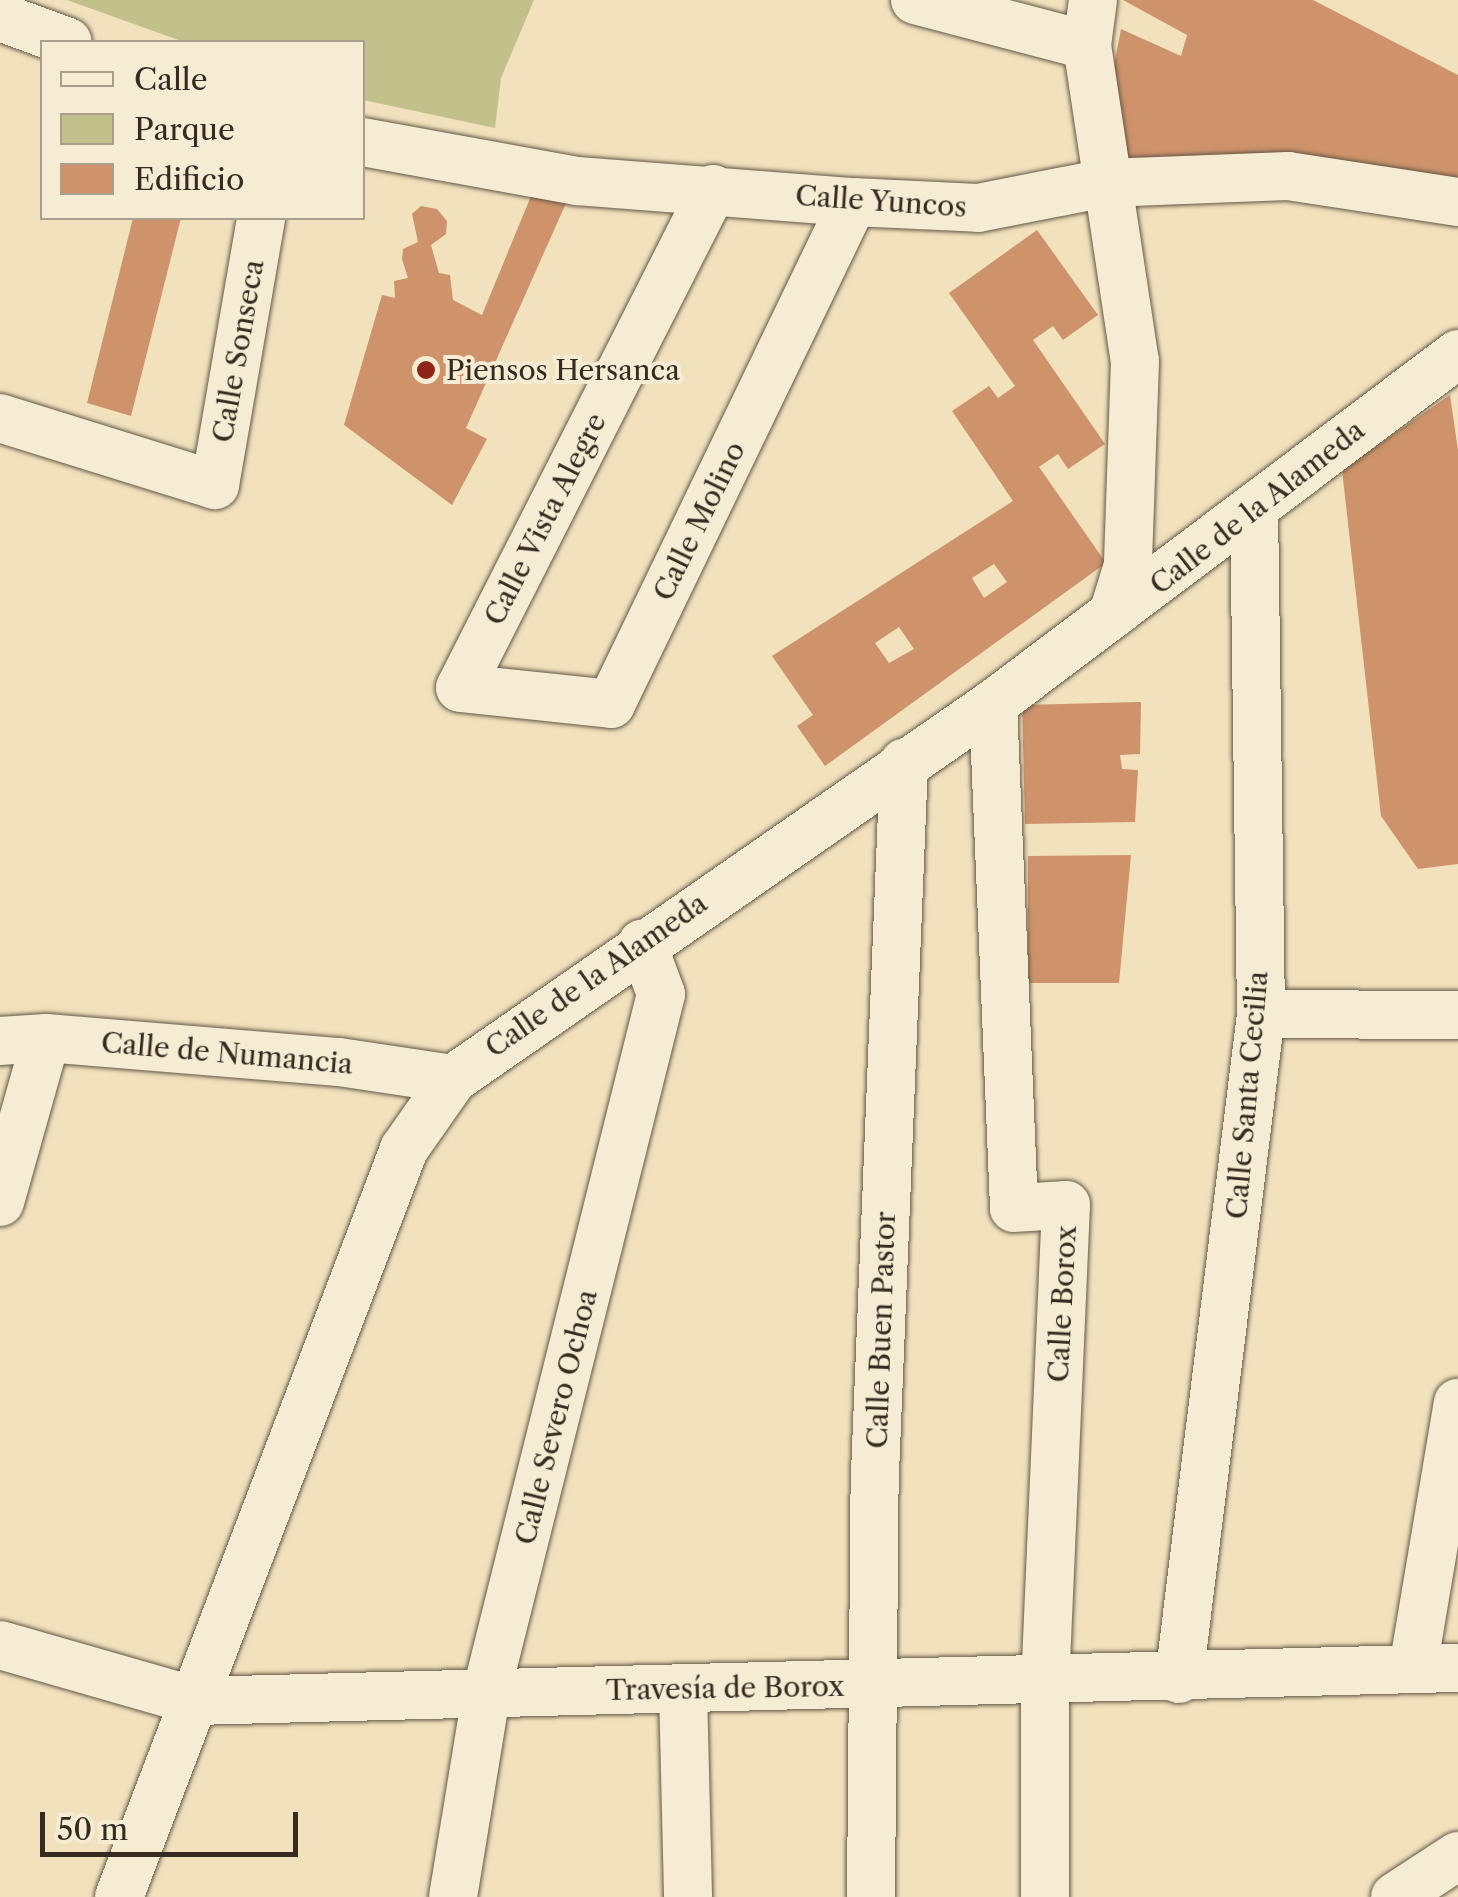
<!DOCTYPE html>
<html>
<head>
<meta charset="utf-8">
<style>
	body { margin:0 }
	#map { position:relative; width:1458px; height:1897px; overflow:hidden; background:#f1e1bc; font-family:"Libre Caslon Text",serif }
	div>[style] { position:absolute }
	.green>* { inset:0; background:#c2c18c }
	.building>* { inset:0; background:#ce936a }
	.roads { filter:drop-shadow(0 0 2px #645848) drop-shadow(0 0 2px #645848) }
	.minor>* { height:48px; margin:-24px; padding:0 24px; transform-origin:24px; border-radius:24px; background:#f6ecd3 }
	.dots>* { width:28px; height:28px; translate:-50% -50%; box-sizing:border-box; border:5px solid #f6ecd3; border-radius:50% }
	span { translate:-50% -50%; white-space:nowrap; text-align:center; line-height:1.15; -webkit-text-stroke:8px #f6ecd3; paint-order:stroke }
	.street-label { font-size:28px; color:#352b21 }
	.poi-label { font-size:28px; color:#352b21 }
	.left { translate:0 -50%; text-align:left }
	.legend { position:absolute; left:40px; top:40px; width:325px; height:180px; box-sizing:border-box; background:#f6ecd3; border:2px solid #a99f8c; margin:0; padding:12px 18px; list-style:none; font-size:30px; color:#352b21 }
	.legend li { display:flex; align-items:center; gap:20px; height:50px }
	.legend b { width:50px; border:2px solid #a99f8c }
	.scale { position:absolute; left:40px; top:1812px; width:258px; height:45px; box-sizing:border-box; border:5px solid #352b21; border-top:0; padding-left:12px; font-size:30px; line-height:35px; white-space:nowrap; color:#352b21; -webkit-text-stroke:8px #f6ecd3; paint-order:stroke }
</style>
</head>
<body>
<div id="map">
	<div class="green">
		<i style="clip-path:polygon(67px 0,534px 0,501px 78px,495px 128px,363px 100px,362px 42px,184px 42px)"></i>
	</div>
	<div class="building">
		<i style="clip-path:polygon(1123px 0,1313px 0,1458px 75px,1458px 182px,1290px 152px,1128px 161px,1113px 71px,1121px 29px,1181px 56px,1187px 35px)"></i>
		<i style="clip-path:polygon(531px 196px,567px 201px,466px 428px,487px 439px,452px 505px,344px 425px,382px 295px,395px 298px,394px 281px,408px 278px,402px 259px,403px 249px,418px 242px,412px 214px,421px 206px,437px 209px,447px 221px,446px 234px,431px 245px,439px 273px,450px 275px,453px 300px,482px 315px)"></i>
		<i style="clip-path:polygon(133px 218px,181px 218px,131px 416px,87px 403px)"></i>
		<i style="clip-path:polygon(evenodd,1037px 230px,1098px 315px,1063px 340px,1053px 326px,1033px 340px,1105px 444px,1068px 469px,1058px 454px,1039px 467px,1106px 563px,825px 766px,797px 726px,813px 715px,772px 656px,1013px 501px,952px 411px,989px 386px,998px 398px,1015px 386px,949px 293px,1037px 230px,994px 564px,1007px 582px,984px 598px,972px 578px,994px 564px,1037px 230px,899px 627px,914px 649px,889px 663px,875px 643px,899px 627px)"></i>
		<i style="clip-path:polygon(1450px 395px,1458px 450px,1458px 864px,1418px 869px,1381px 816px,1342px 470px)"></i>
		<i style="clip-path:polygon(1141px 702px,1140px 754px,1120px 755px,1122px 769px,1138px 770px,1135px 822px,1025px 824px,1022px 705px)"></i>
		<i style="clip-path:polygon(1131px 855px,1119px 983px,1028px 983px,1028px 856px)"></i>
	</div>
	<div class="roads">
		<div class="minor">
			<i style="left:915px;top:0;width:178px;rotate:14.7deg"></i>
			<i style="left:1093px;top:0;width:45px;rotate:97.6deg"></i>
			<i style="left:1087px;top:45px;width:320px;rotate:81.4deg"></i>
			<i style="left:1135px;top:361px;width:204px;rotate:92deg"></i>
			<i style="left:1128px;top:565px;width:51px;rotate:107deg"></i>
			<i style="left:0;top:17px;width:72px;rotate:20.2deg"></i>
			<i style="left:362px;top:142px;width:219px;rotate:10.3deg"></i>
			<i style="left:577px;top:181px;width:277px;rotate:4.4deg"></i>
			<i style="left:853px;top:202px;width:125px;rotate:2.7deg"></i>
			<i style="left:978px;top:208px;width:130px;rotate:-11.1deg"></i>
			<i style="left:1106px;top:183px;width:182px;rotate:-2.2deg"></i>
			<i style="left:1288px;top:176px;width:172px;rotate:8.7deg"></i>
			<i style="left:713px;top:189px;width:559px;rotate:116.89deg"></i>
			<i style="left:460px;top:688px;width:152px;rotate:6deg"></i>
			<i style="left:611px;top:704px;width:557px;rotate:-64.26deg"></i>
			<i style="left:0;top:418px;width:225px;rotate:17.3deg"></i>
			<i style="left:215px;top:485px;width:271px;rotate:-80.2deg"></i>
			<i style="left:993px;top:704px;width:504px;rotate:87.61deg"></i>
			<i style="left:1014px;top:1208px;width:52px;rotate:-3.3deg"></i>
			<i style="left:1066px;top:1205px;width:478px;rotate:92.5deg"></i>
			<i style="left:1045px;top:1683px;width:214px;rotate:90deg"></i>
			<i style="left:1261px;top:1014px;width:197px;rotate:0.3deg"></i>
			<i style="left:0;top:1041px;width:46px;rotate:-3.7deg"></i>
			<i style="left:46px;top:1038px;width:294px;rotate:4.7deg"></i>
			<i style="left:339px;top:1062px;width:115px;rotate:8.5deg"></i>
			<i style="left:0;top:1202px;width:170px;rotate:-74.3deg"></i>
			<i style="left:0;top:1645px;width:203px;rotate:16deg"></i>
			<i style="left:195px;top:1701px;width:1263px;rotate:-1.5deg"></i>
			<i style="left:1413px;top:1668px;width:269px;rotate:-80.4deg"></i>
			<i style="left:1179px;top:1679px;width:670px;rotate:-82.97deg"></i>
			<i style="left:1261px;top:1014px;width:506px;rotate:-90.79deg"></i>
			<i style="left:683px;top:1690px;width:207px;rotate:88.6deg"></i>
			<i style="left:119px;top:1897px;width:800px;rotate:-69.14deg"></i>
			<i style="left:404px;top:1149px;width:85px;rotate:-55deg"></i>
			<i style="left:453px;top:1079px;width:657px;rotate:-34.78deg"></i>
			<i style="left:993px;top:704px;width:582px;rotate:-36.97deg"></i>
			<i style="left:453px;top:1897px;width:210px;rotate:-80.7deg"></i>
			<i style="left:487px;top:1690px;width:717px;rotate:-75.96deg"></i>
			<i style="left:661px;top:994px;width:54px;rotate:-110.4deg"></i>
			<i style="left:871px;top:1897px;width:424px;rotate:-89.5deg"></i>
			<i style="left:875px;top:1473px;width:711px;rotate:-87.66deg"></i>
			<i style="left:1395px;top:1897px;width:75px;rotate:-33.1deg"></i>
		</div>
	</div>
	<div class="dots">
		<i style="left:426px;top:370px;background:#8f2418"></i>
	</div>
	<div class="street-label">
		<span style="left:881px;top:201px;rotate:4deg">Calle Yuncos</span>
		<span style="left:238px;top:351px;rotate:-80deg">Calle Sonseca</span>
		<span style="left:1257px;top:507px;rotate:-38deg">Calle de la Alameda</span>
		<span style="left:545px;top:519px;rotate:-63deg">Calle Vista Alegre</span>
		<span style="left:699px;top:521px;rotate:-64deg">Calle Molino</span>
		<span style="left:596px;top:975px;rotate:-35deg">Calle de la Alameda</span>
		<span style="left:227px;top:1053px;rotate:5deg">Calle de Numancia</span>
		<span style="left:1247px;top:1095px;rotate:-85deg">Calle Santa Cecilia</span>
		<span style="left:1062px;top:1304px;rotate:-87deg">Calle Borox</span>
		<span style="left:881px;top:1330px;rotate:-88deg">Calle Buen Pastor</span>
		<span style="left:556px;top:1417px;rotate:-76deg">Calle Severo Ochoa</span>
		<span style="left:725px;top:1688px;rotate:-1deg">Travesía de Borox</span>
	</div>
	<div class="poi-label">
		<span class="left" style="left:446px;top:370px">Piensos Hersanca</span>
	</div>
	<ul class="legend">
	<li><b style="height:12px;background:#f6ecd3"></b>Calle</li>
	<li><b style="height:28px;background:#c2c18c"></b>Parque</li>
	<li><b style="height:28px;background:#ce936a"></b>Edificio</li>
	</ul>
	<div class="scale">50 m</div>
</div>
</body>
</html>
